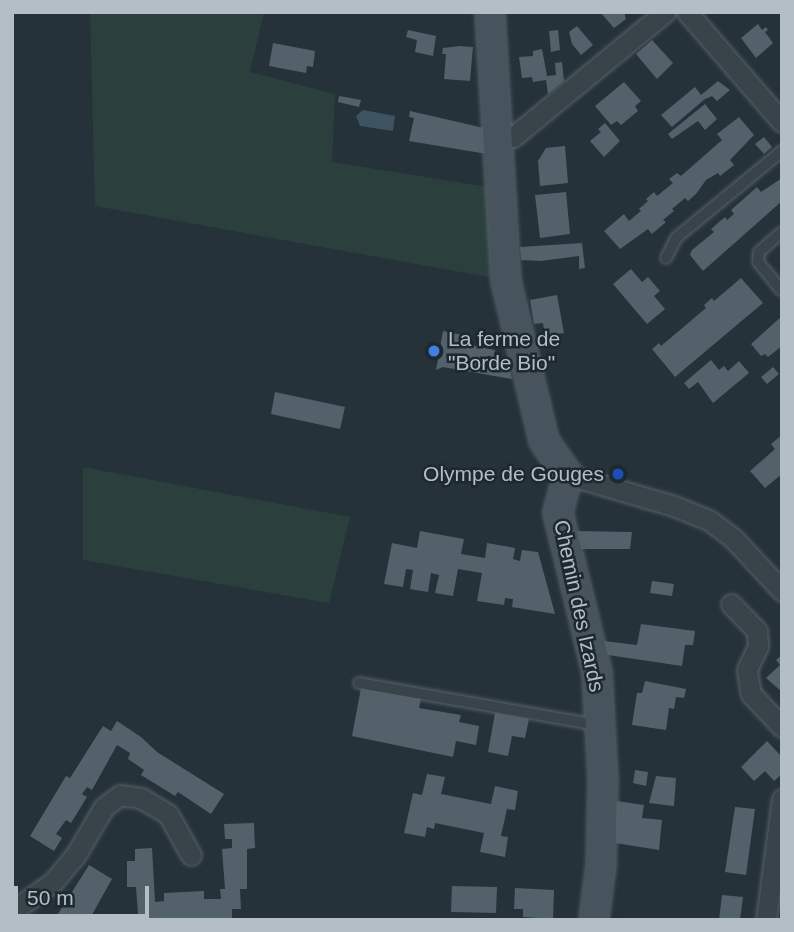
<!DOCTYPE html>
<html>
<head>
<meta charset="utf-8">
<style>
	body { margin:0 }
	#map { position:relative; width:794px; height:932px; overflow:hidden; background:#25323a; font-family:Arial,sans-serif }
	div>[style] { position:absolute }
	.green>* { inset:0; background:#2b403d }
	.water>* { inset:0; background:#3d5361 }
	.building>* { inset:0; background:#53616a }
	.roads { filter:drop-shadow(0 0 2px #576168) drop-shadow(0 0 2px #576168) }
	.lane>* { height:10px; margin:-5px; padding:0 5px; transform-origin:5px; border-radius:5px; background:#39434a }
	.street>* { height:19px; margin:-9.5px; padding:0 9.5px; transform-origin:9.5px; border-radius:9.5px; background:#39434a }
	.secondary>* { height:28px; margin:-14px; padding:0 14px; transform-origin:14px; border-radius:14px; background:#47535d }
	.dots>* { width:19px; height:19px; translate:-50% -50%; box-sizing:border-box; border:4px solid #1e282f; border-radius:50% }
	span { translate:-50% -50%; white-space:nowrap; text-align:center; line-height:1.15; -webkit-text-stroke:5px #1e282f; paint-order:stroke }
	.poi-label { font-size:21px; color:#b4bec6 }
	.left { translate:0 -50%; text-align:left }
	.right { translate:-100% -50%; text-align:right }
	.street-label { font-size:21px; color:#b4bec6 }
	.frame { position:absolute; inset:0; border:14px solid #b4bec6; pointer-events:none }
	.scale { position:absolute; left:14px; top:886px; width:135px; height:32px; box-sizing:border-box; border:4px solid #b4bec6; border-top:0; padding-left:9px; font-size:21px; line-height:24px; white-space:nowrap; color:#b4bec6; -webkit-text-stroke:5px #1e282f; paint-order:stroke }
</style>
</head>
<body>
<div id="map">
	<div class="green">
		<i style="clip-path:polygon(90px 12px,264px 12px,250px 72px,335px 94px,332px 162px,488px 187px,494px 278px,95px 206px)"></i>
		<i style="clip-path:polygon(83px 467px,350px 517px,329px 603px,83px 560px)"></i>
	</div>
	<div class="water">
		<i style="clip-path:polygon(363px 110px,395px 116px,393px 131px,360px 126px,356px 116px)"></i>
	</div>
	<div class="building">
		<i style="clip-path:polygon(600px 12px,624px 12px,626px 19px,614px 28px)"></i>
		<i style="clip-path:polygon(758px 24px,762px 30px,766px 27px,768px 30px,765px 32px,773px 43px,756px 58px,741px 38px)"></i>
		<i style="clip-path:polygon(577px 26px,593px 45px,581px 55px,572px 44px,569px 32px)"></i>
		<i style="clip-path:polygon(408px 30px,436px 36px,433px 56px,415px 52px,417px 40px,406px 37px)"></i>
		<i style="clip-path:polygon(558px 30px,560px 50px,551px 52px,549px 31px)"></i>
		<i style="clip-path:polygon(652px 40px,673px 63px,657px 79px,636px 54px)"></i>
		<i style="clip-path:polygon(273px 43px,315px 51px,313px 67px,307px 66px,306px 73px,269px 66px)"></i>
		<i style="clip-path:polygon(460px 46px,473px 47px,470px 81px,444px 79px,446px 54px,442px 54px,443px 48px)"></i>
		<i style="clip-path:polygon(542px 49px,547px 76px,556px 75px,555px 63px,562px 62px,564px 81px,548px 94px,546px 80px,533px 82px,532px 77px,522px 78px,519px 57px,533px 56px,533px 51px)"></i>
		<i style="clip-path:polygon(718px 81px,730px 90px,717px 101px,712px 96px,705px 99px,672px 127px,661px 115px,695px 87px,701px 95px)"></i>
		<i style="clip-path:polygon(624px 82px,641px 101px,635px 106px,638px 111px,621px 125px,617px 121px,611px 125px,595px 106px)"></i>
		<i style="clip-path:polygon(339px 96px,361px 100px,359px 107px,338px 102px)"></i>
		<i style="clip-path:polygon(705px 104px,717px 119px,705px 130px,698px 121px,672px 139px,668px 134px)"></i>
		<i style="clip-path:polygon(410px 111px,484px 128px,487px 154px,409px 141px,414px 118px,409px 117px)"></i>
		<i style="clip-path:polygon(739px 117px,754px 135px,730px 160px,734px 165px,720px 176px,718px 173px,706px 180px,696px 194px,688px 201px,685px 198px,672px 209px,674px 211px,663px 220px,666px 222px,652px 234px,648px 229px,620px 249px,604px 231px,624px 214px,629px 221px,641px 211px,639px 209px,648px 201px,646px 199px,654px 192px,657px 196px,673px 183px,669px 179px,677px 173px,681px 176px,722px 140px,717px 134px)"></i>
		<i style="clip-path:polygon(605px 123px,620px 141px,604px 157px,590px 141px,601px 132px,598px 129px)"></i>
		<i style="clip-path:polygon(764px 137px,772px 147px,764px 154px,755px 144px)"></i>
		<i style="clip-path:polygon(565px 146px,568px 183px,540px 186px,538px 161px,546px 148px)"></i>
		<i style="clip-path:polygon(782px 178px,782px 201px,703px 271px,690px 255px,692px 250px,714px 232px,711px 229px,725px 217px,727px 220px,734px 214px,731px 210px,757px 187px,761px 192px)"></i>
		<i style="clip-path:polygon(566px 192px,570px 234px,540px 238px,535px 195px)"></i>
		<i style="clip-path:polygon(582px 243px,585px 268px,579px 269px,579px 256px,541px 261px,521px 260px,520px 247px)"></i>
		<i style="clip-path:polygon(631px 269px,642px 282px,648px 277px,660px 291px,654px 296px,665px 309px,647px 324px,613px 284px)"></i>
		<i style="clip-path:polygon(741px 278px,763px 303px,675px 377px,652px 349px,659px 343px,661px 346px,706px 308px,704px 305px,712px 298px,714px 301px)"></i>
		<i style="clip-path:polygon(557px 295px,564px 333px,545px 336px,543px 323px,534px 324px,530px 300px)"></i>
		<i style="clip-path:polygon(782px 316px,782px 346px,768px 357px,765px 354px,761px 356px,751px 344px)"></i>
		<i style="clip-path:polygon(443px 331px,462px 335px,461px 343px,495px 350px,494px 357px,508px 359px,512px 379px,443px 367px,436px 370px)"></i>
		<i style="clip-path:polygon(711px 360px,719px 370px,724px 366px,728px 371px,739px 361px,749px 373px,713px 403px,698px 382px,689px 389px,684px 383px)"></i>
		<i style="clip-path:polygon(773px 367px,779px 374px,767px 384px,761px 377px)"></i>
		<i style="clip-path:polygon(275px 392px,345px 407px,340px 429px,271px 414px)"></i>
		<i style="clip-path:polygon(782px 435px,782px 474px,765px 488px,750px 471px,775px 449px,771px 444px)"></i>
		<i style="clip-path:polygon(420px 531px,464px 539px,461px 554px,485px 558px,487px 543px,515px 548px,513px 559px,520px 561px,522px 550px,538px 552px,555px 614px,512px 607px,513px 599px,505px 598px,504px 605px,477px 601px,482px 573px,458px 569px,453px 596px,435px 593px,439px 575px,431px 573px,428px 592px,410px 589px,413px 570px,406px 569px,403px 587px,384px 584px,392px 543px,417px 548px)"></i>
		<i style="clip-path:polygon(574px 531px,632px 532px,630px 549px,580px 549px)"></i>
		<i style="clip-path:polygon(652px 581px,674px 584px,672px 596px,650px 593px)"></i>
		<i style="clip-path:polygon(641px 624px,695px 631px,693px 645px,685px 645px,682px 666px,608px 655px,604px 641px,637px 645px)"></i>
		<i style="clip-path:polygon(782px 655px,782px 692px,766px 678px,780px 665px,776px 660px)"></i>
		<i style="clip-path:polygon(645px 681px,686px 689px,684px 698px,676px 697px,674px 709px,669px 708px,666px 730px,632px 725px,637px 693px,642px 693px)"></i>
		<i style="clip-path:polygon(361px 688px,421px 699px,419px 708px,461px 715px,459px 722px,479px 726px,476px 745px,456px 741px,453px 757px,352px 736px)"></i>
		<i style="clip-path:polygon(495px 713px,529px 719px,525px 738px,512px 736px,508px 756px,488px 752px)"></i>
		<i style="clip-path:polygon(117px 721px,141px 737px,157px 752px,224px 794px,211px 814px,178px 792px,175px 796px,141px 775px,144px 770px,128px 759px,130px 753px,117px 745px,92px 790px,87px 787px,82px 794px,87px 797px,71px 823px,66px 820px,56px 834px,62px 838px,54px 851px,30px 836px,66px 776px,70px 778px,103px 726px,111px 731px)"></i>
		<i style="clip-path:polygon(767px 741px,782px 757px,782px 774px,774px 781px,765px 771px,754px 781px,741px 767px)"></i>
		<i style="clip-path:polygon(635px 770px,648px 772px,646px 786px,633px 783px)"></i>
		<i style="clip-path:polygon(427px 774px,445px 777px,441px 794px,491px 804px,495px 786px,518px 791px,515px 810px,507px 809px,501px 836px,508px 837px,505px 857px,480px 852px,484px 833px,435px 823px,434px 829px,427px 827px,425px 837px,404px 833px,413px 793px,422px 795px)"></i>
		<i style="clip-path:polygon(656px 776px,676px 778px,674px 806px,649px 803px)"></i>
		<i style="clip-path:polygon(616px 801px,644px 805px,642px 818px,662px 820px,659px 850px,615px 843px)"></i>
		<i style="clip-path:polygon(735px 807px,755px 809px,746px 875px,725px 872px)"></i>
		<i style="clip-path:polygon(254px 823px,255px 848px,247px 849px,247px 889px,240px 889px,241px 909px,232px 909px,232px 920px,144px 920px,144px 915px,138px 915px,136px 887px,127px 887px,127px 861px,135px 861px,135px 849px,152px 848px,155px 902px,164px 901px,164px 893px,204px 891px,204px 899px,221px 899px,220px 889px,225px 889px,222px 849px,232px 848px,232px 839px,225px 839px,224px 824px)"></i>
		<i style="clip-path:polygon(89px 865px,112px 879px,89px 920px,68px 920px,58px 914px)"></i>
		<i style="clip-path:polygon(452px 886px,497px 887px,496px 913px,451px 912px)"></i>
		<i style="clip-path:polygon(515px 888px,554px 890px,553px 919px,523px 917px,523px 909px,514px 909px)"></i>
		<i style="clip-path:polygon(722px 895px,743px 897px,740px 920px,719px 920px)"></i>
	</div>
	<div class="roads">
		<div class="lane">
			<i style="left:666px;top:258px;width:22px;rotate:-63deg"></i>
			<i style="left:676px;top:238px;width:137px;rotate:-39.4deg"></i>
			<i style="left:781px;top:290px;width:36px;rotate:-129deg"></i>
			<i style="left:758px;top:262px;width:10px;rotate:-84deg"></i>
			<i style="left:759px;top:252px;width:30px;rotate:-41deg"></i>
			<i style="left:359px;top:683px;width:242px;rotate:10deg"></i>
		</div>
		<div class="street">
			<i style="left:687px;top:12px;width:145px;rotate:49.2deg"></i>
			<i style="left:498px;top:137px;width:15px"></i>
			<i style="left:513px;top:137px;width:197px;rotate:-39.4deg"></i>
			<i style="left:568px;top:475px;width:110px;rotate:16.3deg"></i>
			<i style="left:674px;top:506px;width:38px;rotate:22deg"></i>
			<i style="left:709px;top:520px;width:30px;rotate:37deg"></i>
			<i style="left:733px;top:538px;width:72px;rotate:47.2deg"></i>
			<i style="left:731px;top:604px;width:37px;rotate:46deg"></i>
			<i style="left:757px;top:631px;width:15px;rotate:86deg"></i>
			<i style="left:758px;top:646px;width:26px;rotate:115deg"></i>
			<i style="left:747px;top:670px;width:24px;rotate:81deg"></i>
			<i style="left:751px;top:694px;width:45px;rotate:46.8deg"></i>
			<i style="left:21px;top:905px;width:39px;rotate:-36deg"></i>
			<i style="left:53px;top:882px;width:34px;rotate:-50deg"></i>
			<i style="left:75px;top:856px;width:57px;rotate:-59.4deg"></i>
			<i style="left:104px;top:807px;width:20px;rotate:-37deg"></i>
			<i style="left:120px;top:795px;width:21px;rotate:8deg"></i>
			<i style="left:141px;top:798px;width:31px;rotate:31deg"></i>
			<i style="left:168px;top:814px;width:47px;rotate:60.7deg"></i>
			<i style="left:766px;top:920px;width:122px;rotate:-82.5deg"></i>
		</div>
		<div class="secondary">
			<i style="left:490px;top:12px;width:269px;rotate:86.6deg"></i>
			<i style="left:506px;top:281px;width:164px;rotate:76.6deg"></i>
			<i style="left:544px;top:441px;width:42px;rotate:54.8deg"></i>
			<i style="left:568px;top:475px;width:39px;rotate:105deg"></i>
			<i style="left:558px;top:513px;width:164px;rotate:76.2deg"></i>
			<i style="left:597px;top:672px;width:108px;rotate:86.8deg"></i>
			<i style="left:603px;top:780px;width:85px;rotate:91.3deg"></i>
			<i style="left:601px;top:865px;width:55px;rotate:97.3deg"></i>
		</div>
	</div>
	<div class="dots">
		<i style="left:434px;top:351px;background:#3f7fe0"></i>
		<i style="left:618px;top:474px;background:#1a4fb4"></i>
	</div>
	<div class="poi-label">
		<span class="left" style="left:448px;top:351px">La ferme de<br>"Borde Bio"</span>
		<span class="right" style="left:604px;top:474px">Olympe de Gouges</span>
	</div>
	<div class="street-label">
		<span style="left:579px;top:606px;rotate:78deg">Chemin des Izards</span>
	</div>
	<div class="frame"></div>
	<div class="scale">50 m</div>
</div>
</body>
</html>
